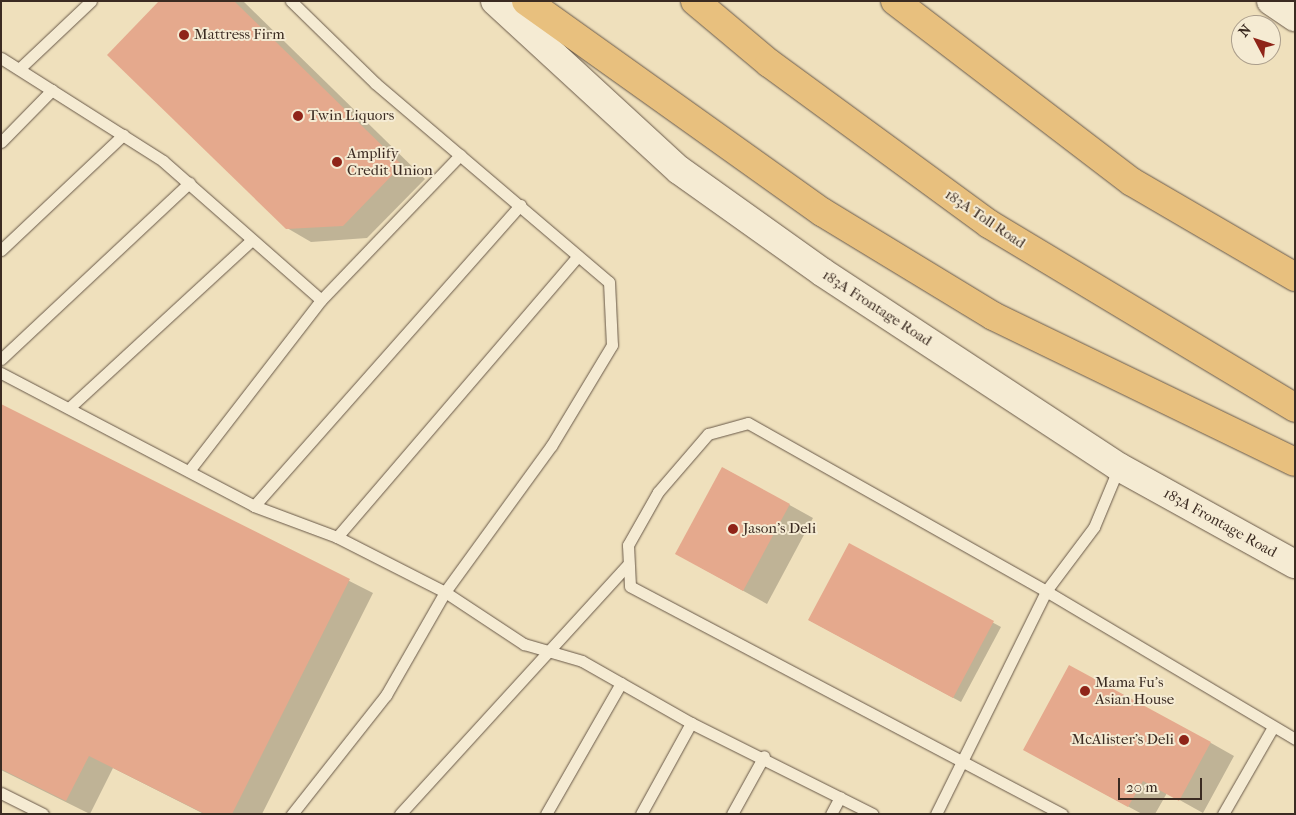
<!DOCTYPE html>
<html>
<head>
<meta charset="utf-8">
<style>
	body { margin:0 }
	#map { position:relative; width:1296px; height:815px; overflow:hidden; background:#efe0bc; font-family:"IM FELL French Canon",serif }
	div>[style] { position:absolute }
	.shadow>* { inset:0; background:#0003 }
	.building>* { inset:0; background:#e5a98d }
	.roads { filter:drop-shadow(0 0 1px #685848) drop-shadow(0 0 1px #685848) }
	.lane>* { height:11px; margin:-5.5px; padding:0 5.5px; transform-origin:5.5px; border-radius:5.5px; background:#f5ebd3 }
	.secondary>* { height:28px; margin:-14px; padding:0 14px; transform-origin:14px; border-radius:14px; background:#f5ebd3 }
	.highway>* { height:28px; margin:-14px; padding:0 14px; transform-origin:14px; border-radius:14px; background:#e8c07e }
	.dots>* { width:14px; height:14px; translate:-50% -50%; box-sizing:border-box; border:2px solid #f5ebd3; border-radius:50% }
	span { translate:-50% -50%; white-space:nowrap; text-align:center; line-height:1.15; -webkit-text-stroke:4px #f5ebd3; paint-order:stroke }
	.poi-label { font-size:15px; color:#3b2b22 }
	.left { translate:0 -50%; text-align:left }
	.right { translate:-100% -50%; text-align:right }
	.street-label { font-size:15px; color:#3b2b22 }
	.frame { position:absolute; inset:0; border:2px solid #3b2b22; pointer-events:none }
	.north { position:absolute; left:1231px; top:15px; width:50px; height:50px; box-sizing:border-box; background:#f5ebd3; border:1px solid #ab9e8c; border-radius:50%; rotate:310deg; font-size:14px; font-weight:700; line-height:20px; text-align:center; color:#3b2b22 }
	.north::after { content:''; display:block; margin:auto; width:18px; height:22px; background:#8f2418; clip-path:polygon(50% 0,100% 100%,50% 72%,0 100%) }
	.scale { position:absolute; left:1118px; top:778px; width:84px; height:22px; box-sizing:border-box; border:2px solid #3b2b22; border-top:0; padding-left:6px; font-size:15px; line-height:18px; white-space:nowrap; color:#3b2b22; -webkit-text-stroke:4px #f5ebd3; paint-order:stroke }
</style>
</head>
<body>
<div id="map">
	<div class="shadow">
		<i style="clip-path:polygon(160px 1px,243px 1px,425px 179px,367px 238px,311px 242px,287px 228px)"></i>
		<i style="clip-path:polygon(1px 405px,373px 593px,262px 814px,204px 814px,113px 768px,90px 814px,1px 770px)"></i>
		<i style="clip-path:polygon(723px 468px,813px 518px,767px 604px,700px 567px)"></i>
		<i style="clip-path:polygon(850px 545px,1001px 627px,961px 702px,809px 620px)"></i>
		<i style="clip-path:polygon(1211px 743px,1234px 756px,1203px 813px,1167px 793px,1155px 814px,1142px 814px,1048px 763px)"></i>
	</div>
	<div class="building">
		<i style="clip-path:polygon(159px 1px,234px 1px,402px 165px,343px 226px,286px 229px,107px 55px)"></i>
		<i style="clip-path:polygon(1px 404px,350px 579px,232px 814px,205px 814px,89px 756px,66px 801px,1px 769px)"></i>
		<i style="clip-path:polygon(722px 467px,790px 504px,743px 591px,675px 554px)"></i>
		<i style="clip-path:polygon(849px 543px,994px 621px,953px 698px,808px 620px)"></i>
		<i style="clip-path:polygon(1069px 665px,1211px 742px,1179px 801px,1143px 781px,1128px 807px,1023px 750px)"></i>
	</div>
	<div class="roads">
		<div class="lane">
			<i style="left:291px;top:1px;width:117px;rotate:44.3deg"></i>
			<i style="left:375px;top:83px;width:307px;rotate:40.4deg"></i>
			<i style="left:609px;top:282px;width:63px;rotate:87.3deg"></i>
			<i style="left:612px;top:345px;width:118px;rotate:121.1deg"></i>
			<i style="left:551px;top:446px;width:180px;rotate:126deg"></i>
			<i style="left:445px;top:592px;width:119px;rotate:119.8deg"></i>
			<i style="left:386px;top:695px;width:152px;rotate:128.3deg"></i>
			<i style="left:1px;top:58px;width:192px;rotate:32.4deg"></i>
			<i style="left:163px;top:161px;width:210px;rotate:41.3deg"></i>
			<i style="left:321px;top:300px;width:216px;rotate:127.7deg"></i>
			<i style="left:19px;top:69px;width:99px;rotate:-43.4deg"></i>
			<i style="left:1px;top:142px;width:73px;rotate:-45.6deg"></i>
			<i style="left:1px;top:250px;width:168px;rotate:-43.3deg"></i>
			<i style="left:321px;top:300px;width:201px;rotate:-46.2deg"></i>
			<i style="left:1px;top:359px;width:258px;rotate:-43.1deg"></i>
			<i style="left:1px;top:373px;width:286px;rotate:27.7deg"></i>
			<i style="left:254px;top:506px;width:89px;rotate:20.5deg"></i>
			<i style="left:337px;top:537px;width:121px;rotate:27deg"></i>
			<i style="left:445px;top:592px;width:95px;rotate:33.4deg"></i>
			<i style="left:524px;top:644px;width:60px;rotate:16.3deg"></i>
			<i style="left:582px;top:661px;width:125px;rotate:29.6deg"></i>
			<i style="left:691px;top:723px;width:203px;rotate:26.6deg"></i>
			<i style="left:69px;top:408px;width:248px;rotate:-42.6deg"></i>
			<i style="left:254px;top:506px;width:402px;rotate:-48.5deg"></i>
			<i style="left:337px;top:537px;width:370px;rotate:-49.4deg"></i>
			<i style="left:1px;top:793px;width:47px;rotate:26.6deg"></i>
			<i style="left:400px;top:814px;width:338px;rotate:-47.6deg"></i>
			<i style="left:546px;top:814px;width:151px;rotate:-60.2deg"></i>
			<i style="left:641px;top:814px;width:104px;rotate:-61.2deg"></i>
			<i style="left:732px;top:814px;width:66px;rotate:-61.1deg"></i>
			<i style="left:831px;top:814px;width:19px;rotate:-62deg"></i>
			<i style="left:936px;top:814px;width:249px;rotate:-63.7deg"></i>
			<i style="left:1046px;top:591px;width:80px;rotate:-53.1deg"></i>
			<i style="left:1094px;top:527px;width:65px;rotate:-67.4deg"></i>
			<i style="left:1062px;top:814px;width:488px;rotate:-152.2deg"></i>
			<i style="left:630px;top:586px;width:41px;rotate:-92.8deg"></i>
			<i style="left:628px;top:545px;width:61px;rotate:-60.5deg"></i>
			<i style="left:658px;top:492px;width:77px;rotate:-49.2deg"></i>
			<i style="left:708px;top:434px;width:41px;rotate:-15.4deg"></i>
			<i style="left:748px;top:423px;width:342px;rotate:29.4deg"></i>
			<i style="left:1046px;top:591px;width:290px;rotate:30.7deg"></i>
			<i style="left:1223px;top:814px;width:100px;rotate:-60.1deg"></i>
		</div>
		<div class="secondary">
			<i style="left:495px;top:1px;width:250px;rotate:42.6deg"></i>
			<i style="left:679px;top:170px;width:176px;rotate:35.5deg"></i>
			<i style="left:822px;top:272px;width:355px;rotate:33.3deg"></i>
			<i style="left:1119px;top:467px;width:201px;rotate:28.9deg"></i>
			<i style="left:1271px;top:1px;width:29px;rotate:34deg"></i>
		</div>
		<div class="highway">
			<i style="left:526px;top:1px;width:364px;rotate:35.5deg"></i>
			<i style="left:822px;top:212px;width:200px;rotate:31.3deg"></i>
			<i style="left:993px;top:316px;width:335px;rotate:25.8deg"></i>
			<i style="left:695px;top:1px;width:97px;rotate:40deg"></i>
			<i style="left:769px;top:63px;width:273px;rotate:36.2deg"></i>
			<i style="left:989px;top:224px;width:357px;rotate:31deg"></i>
			<i style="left:895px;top:1px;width:298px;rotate:37.4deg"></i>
			<i style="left:1132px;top:182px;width:189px;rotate:30.2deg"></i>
		</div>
	</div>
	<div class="dots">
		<i style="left:184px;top:35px;background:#8f2418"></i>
		<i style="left:298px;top:116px;background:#8f2418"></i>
		<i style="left:337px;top:162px;background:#8f2418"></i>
		<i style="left:733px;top:529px;background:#8f2418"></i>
		<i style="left:1085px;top:691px;background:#8f2418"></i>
		<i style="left:1184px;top:740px;background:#8f2418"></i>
	</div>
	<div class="poi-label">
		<span class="left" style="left:194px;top:35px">Mattress Firm</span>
		<span class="left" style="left:308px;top:116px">Twin Liquors</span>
		<span class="left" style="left:347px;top:162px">Amplify<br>Credit Union</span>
		<span class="left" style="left:743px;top:529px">Jason's Deli</span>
		<span class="left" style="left:1095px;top:691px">Mama Fu's<br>Asian House</span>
		<span class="right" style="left:1174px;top:740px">McAlister's Deli</span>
	</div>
	<div class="street-label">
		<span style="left:985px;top:219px;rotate:34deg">183A Toll Road</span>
		<span style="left:877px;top:308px;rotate:33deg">183A Frontage Road</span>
		<span style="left:1220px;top:523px;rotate:29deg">183A Frontage Road</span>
	</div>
	<div class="frame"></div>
	<div class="north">N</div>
	<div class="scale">20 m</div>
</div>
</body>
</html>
